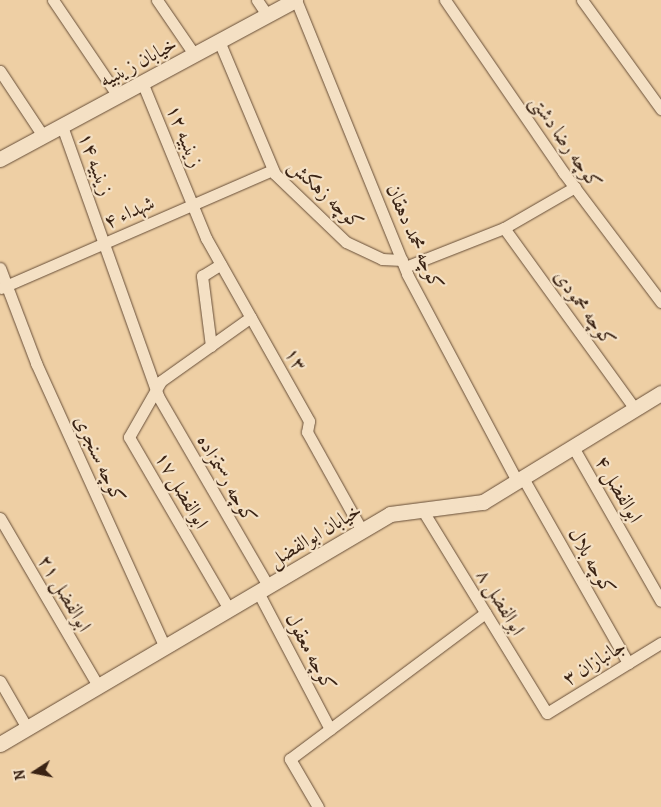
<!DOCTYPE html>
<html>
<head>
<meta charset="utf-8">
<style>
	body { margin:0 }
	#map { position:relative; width:661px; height:807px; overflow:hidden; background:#eecfa4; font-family:Alegreya,Amiri,serif }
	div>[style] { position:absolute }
	.roads { filter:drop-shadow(0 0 1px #674e38) drop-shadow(0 0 1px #674e38) }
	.street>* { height:11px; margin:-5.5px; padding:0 5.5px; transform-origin:5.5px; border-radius:5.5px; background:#f4e0c4 }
	.secondary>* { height:15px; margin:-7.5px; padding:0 7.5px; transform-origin:7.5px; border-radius:7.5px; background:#f4e0c4 }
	span { translate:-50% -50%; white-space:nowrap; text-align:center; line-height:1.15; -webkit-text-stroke:4.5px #f4e0c4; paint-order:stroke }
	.street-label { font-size:20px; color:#3a2314 }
	.north { position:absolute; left:10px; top:747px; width:50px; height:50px; -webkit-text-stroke:4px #f4e0c4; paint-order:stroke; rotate:259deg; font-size:14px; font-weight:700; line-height:20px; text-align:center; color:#3a2314 }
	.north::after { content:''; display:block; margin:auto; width:18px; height:22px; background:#3a2314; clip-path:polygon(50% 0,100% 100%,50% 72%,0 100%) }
</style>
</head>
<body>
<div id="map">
	<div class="roads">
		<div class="street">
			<i style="left:53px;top:0;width:116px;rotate:55.9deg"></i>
			<i style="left:157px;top:0;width:65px;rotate:55.6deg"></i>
			<i style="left:257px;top:0;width:18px;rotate:56deg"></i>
			<i style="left:296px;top:0;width:296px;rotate:67.9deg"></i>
			<i style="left:407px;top:274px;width:234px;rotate:62deg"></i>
			<i style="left:445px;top:0;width:209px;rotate:55.5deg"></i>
			<i style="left:563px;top:172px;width:163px;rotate:53deg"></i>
			<i style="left:582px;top:0;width:135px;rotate:54.1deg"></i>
			<i style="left:219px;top:41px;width:144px;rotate:67.2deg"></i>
			<i style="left:275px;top:174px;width:98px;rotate:43.8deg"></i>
			<i style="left:346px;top:242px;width:40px;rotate:25deg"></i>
			<i style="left:382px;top:259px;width:20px;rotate:3deg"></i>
			<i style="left:0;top:71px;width:78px;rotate:56.5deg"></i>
			<i style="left:142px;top:82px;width:169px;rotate:67.7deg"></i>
			<i style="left:206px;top:238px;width:210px;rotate:60.6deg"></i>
			<i style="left:309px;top:421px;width:11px;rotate:100deg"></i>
			<i style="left:307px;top:432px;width:113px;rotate:60.9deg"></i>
			<i style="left:62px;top:126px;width:287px;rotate:70.4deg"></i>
			<i style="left:158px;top:396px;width:220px;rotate:59.9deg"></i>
			<i style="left:504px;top:228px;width:223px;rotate:54.1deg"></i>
			<i style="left:405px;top:267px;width:106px;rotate:-21.5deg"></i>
			<i style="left:504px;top:228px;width:82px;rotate:-30deg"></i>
			<i style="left:0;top:268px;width:102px;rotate:69.2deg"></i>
			<i style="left:36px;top:363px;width:312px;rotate:65.6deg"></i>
			<i style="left:1px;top:288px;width:296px;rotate:-23.5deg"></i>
			<i style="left:211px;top:346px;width:71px;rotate:-97.3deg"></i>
			<i style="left:202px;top:276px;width:22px;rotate:-32deg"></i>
			<i style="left:573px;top:447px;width:177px;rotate:60.3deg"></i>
			<i style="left:523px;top:478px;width:213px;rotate:60.4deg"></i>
			<i style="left:423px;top:511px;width:237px;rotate:58.5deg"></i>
			<i style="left:547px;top:713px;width:134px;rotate:-31.6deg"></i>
			<i style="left:0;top:518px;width:194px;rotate:59.7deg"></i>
			<i style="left:258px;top:592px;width:155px;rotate:62.3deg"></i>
			<i style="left:229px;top:609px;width:199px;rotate:-120.2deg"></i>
			<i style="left:129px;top:437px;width:64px;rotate:-60.3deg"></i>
			<i style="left:161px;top:381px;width:110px;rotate:-35.4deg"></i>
			<i style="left:0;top:681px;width:54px;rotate:60.1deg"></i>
			<i style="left:318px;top:807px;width:56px;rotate:-120.3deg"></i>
			<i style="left:290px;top:759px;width:244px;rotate:-36.8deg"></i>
		</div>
		<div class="secondary">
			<i style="left:0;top:159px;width:335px;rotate:-28.3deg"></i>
			<i style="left:0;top:744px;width:453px;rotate:-30.5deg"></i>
			<i style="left:390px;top:514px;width:94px;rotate:-7.4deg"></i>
			<i style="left:483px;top:502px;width:209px;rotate:-31.5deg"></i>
		</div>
	</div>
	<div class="street-label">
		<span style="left:138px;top:62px;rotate:-28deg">خیابان زینبیه</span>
		<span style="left:185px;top:136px;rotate:68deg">زینبیه ۱۲</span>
		<span style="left:566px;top:142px;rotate:55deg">کوچه رضا دشتی</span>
		<span style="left:96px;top:164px;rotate:70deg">زینبیه ۱۴</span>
		<span style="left:326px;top:194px;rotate:43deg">کوچه زهکش</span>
		<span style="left:129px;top:212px;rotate:-24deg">شهداء ۴</span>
		<span style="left:415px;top:237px;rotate:66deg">کوچه محمد دهقان</span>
		<span style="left:585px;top:308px;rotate:54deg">کوچه محمودی</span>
		<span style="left:296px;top:359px;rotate:61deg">۱۳</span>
		<span style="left:100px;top:459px;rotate:65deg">کوچه سنجری</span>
		<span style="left:227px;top:479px;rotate:60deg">کوچه رستمزاده</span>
		<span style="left:619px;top:489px;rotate:60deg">ابوالفضل ۴</span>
		<span style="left:182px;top:490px;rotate:60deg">ابوالفضل ۱۷</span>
		<span style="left:315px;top:535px;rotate:-31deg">خیابان ابوالفضل</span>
		<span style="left:592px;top:561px;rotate:60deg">کوچه بلال</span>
		<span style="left:65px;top:593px;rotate:60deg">ابوالفضل ۲۱</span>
		<span style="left:501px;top:602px;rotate:59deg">ابوالفضل ۸</span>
		<span style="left:311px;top:652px;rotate:62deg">کوچه معقول</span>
		<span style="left:594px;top:662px;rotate:-32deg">جانبازان ۳</span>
	</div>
	<div class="north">N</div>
</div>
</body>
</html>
